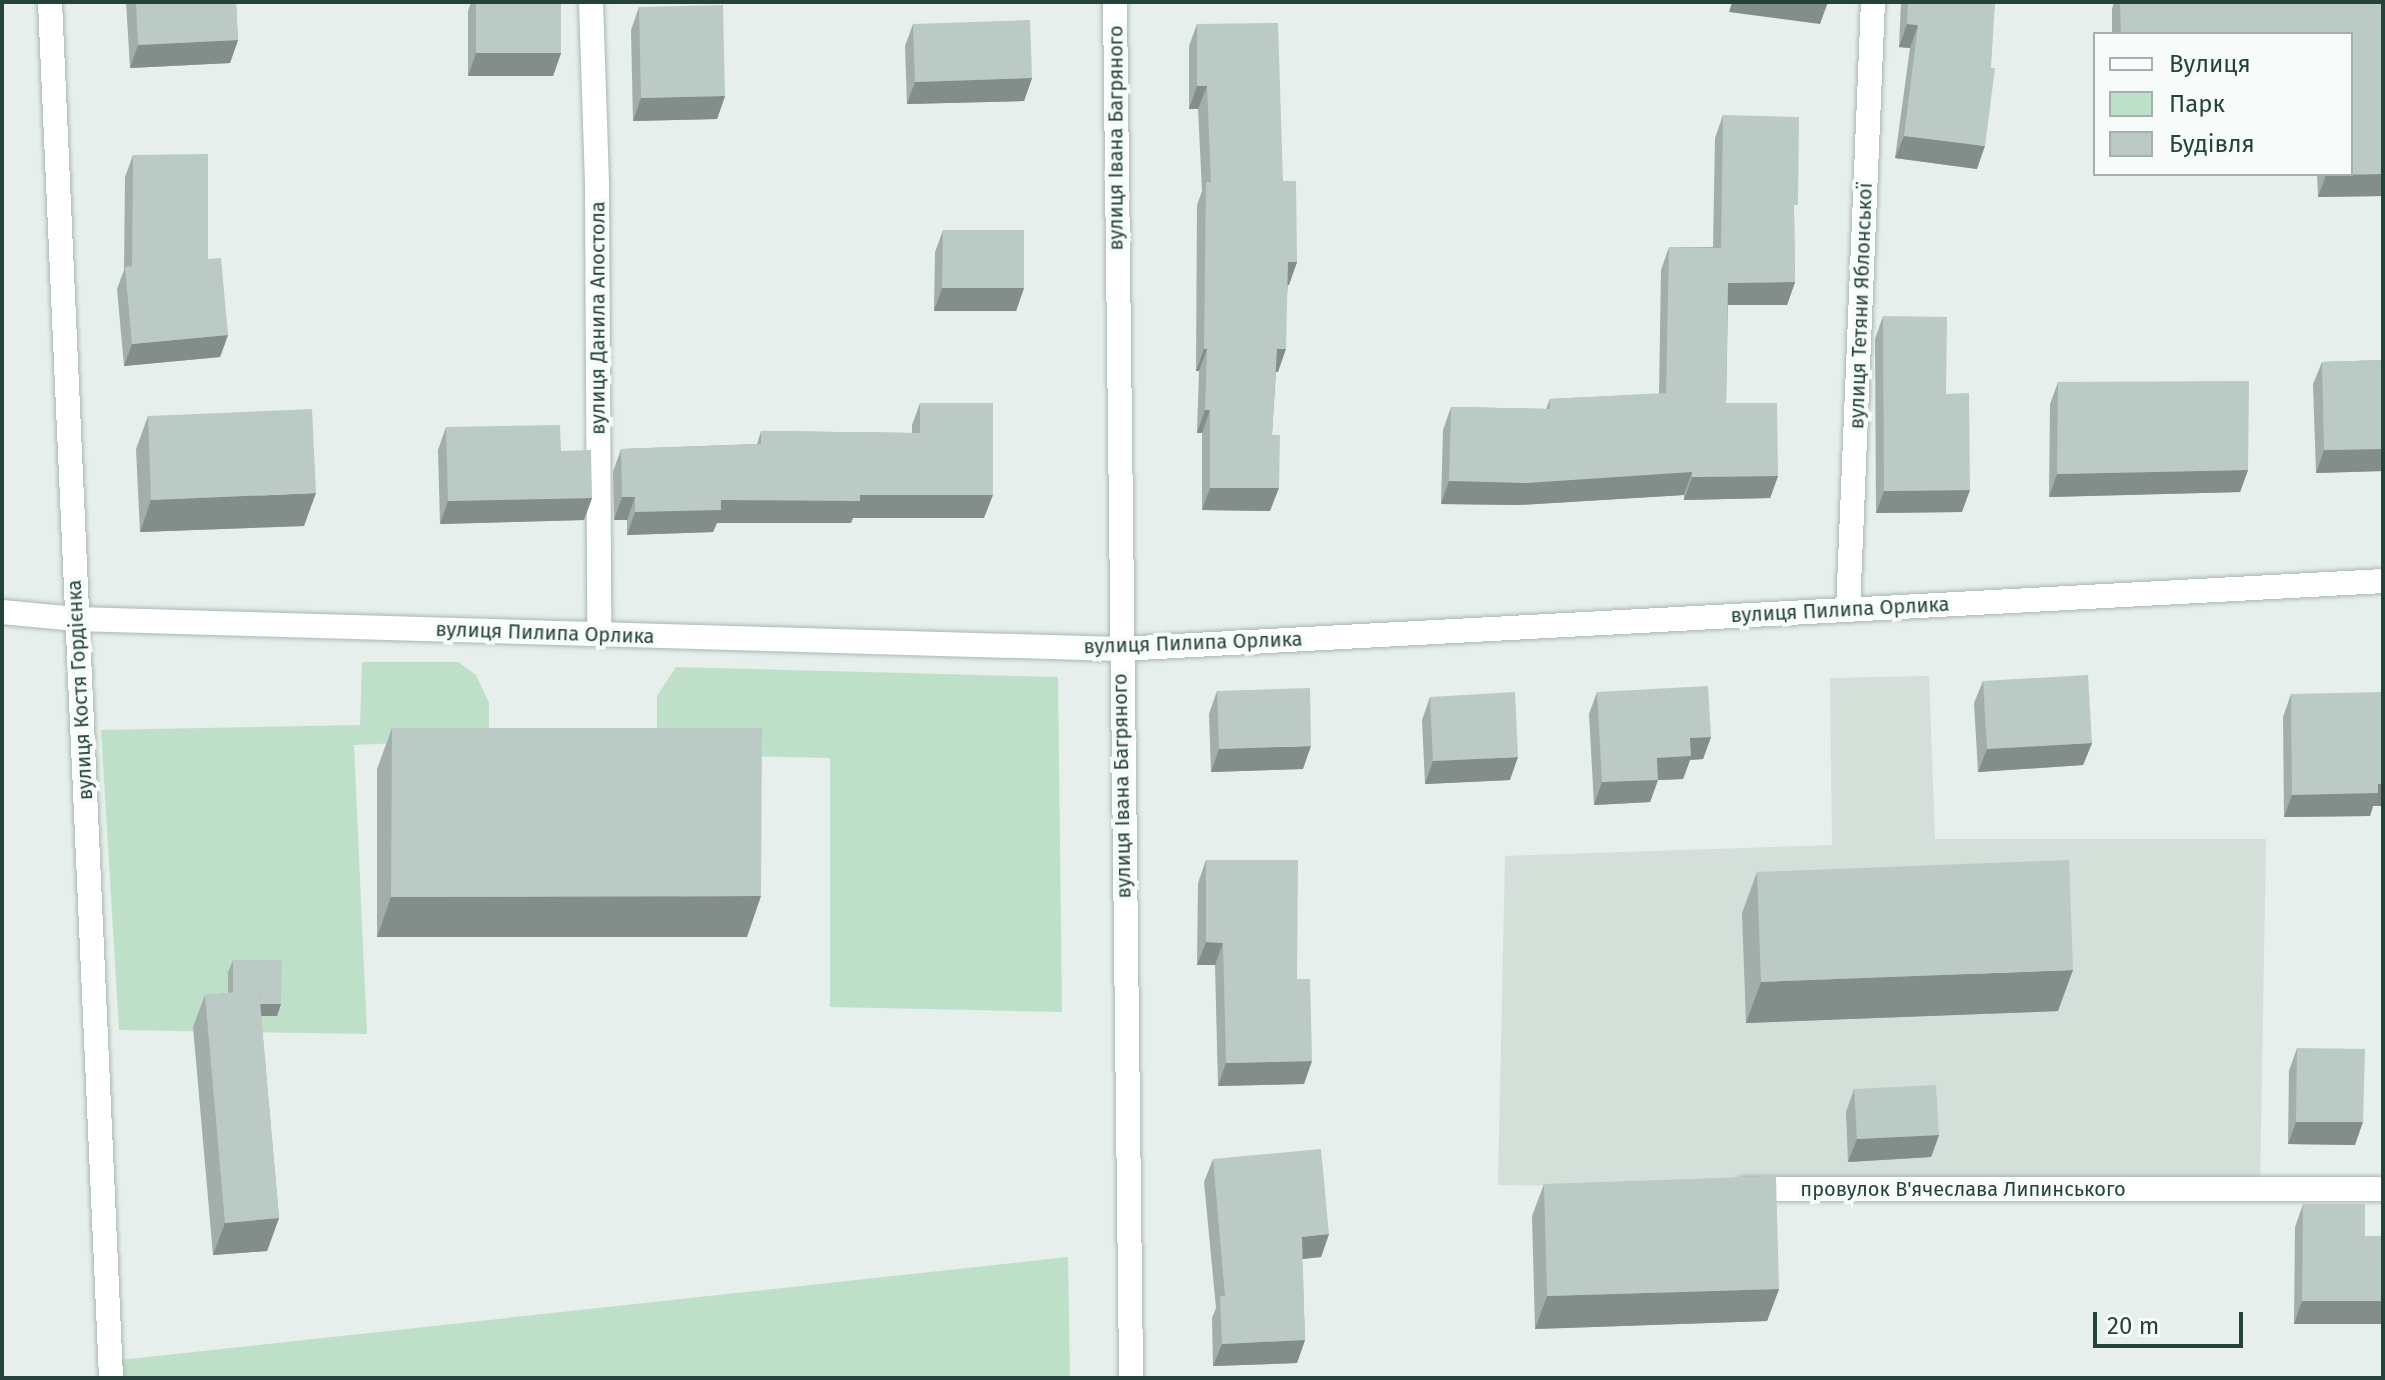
<!DOCTYPE html>
<html>
<head>
<meta charset="utf-8">
<style>
	body { margin:0 }
	#map { position:relative; width:2385px; height:1380px; overflow:hidden; background:#e6efeb; font-family:"Fira Sans",sans-serif }
	div>[style] { position:absolute }
	.built>* { inset:0; background:#d4dfda }
	.green>* { inset:0; background:#bfe0c8 }
	.roads { filter:drop-shadow(0 0 2px #a8b8b2) drop-shadow(0 0 2px #a8b8b2) }
	.minor>* { height:24px; margin:-12px; padding:0 12px; transform-origin:12px; border-radius:12px; background:#fff }
	.wall>* { inset:0; background:#a1aea9 }
	.shaded-wall>* { inset:0; background:#838d89 }
	.building>* { inset:0; background:#bbcac4 }
	span { translate:-50% -50%; white-space:nowrap; text-align:center; line-height:1.15; -webkit-text-stroke:8px #f7fbf9; paint-order:stroke }
	.street-label { font-size:20px; color:#24423a }
	.frame { position:absolute; inset:0; border:4px solid #24423a; pointer-events:none }
	.legend { position:absolute; left:2093px; top:32px; width:260px; height:144px; box-sizing:border-box; background:#f7fbf9; border:2px solid #a3b1ad; margin:0; padding:10px 14px; list-style:none; font-size:24px; color:#24423a }
	.legend li { display:flex; align-items:center; gap:16px; height:40px }
	.legend b { width:40px; border:2px solid #a3b1ad }
	.scale { position:absolute; left:2093px; top:1312px; width:150px; height:36px; box-sizing:border-box; border:4px solid #24423a; border-top:0; padding-left:10px; font-size:24px; line-height:28px; white-space:nowrap; color:#24423a; -webkit-text-stroke:6px #f7fbf9; paint-order:stroke }
</style>
</head>
<body>
<div id="map">
	<div class="built">
		<i style="clip-path:polygon(1929px 676px,1935px 839px,2266px 839px,2260px 1189px,1498px 1185px,1505px 856px,1832px 845px,1830px 678px)"></i>
	</div>
	<div class="green">
		<i style="clip-path:polygon(362px 662px,458px 662px,476px 675px,489px 703px,489px 739px,354px 745px,367px 1034px,119px 1030px,101px 730px,360px 725px)"></i>
		<i style="clip-path:polygon(676px 667px,1058px 677px,1062px 1012px,830px 1007px,830px 758px,657px 754px,657px 696px)"></i>
		<i style="clip-path:polygon(1068px 1257px,1070px 1378px,112px 1378px,111px 1361px)"></i>
	</div>
	<div class="roads">
		<div class="minor">
			<i style="left:50px;top:2px;width:1377px;rotate:87.46deg"></i>
			<i style="left:591px;top:2px;width:184px;rotate:88.1deg"></i>
			<i style="left:597px;top:186px;width:448px;rotate:89.7deg"></i>
			<i style="left:1115px;top:2px;width:1376px;rotate:89.33deg"></i>
			<i style="left:1848px;top:610px;width:609px;rotate:-87.65deg"></i>
			<i style="left:2px;top:612px;width:74px;rotate:5.4deg"></i>
			<i style="left:76px;top:619px;width:1044px;rotate:1.65deg"></i>
			<i style="left:1120px;top:649px;width:1265px;rotate:-3.08deg"></i>
			<i style="left:1745px;top:1189px;width:638px"></i>
		</div>
	</div>
	<div class="wall">
		<i style="clip-path:polygon(126px 2px,236px 2px,238px 40px,230px 63px,130px 68px)"></i>
		<i style="clip-path:polygon(471px 2px,561px 2px,561px 53px,553px 76px,468px 76px,468px 11px)"></i>
		<i style="clip-path:polygon(1901px 2px,1995px 2px,1977px 169px,1895px 158px,1910px 48px,1899px 47px)"></i>
		<i style="clip-path:polygon(2114px 2px,2383px 2px,2383px 196px,2318px 197px,2317px 174px,2351px 174px,2351px 34px,2112px 34px,2112px 9px)"></i>
		<i style="clip-path:polygon(639px 7px,725px 96px,717px 119px,633px 121px,631px 30px)"></i>
		<i style="clip-path:polygon(913px 24px,1032px 78px,1024px 101px,907px 104px,905px 46px)"></i>
		<i style="clip-path:polygon(1197px 24px,1283px 181px,1297px 262px,1288px 285px,1278px 372px,1276px 372px,1272px 435px,1270px 511px,1202px 510px,1202px 433px,1197px 433px,1199px 371px,1196px 371px,1197px 205px,1202px 191px,1198px 109px,1189px 109px,1189px 46px)"></i>
		<i style="clip-path:polygon(1723px 115px,1794px 215px,1795px 282px,1787px 305px,1728px 305px,1726px 403px,1778px 476px,1770px 498px,1684px 500px,1684px 495px,1518px 505px,1441px 504px,1443px 430px,1451px 407px,1546px 409px,1550px 399px,1659px 394px,1661px 270px,1669px 247px,1713px 247px,1715px 138px)"></i>
		<i style="clip-path:polygon(133px 155px,208px 259px,228px 335px,220px 357px,124px 366px,117px 289px,124px 270px,125px 177px)"></i>
		<i style="clip-path:polygon(943px 230px,1024px 288px,1016px 311px,934px 311px,935px 252px)"></i>
		<i style="clip-path:polygon(1883px 316px,1946px 394px,1962px 512px,1876px 513px,1875px 339px)"></i>
		<i style="clip-path:polygon(2383px 360px,2383px 471px,2316px 473px,2313px 384px,2322px 362px)"></i>
		<i style="clip-path:polygon(2058px 382px,2248px 470px,2240px 492px,2049px 497px,2050px 404px)"></i>
		<i style="clip-path:polygon(920px 403px,984px 518px,853px 518px,851px 523px,717px 523px,713px 532px,627px 535px,627px 520px,614px 520px,613px 472px,621px 449px,757px 444px,761px 431px,912px 433px,912px 425px)"></i>
		<i style="clip-path:polygon(148px 416px,304px 526px,140px 532px,136px 449px)"></i>
		<i style="clip-path:polygon(446px 427px,561px 451px,592px 498px,584px 520px,440px 524px,438px 450px)"></i>
		<i style="clip-path:polygon(1983px 681px,2092px 743px,2083px 765px,1978px 772px,1974px 703px)"></i>
		<i style="clip-path:polygon(1217px 691px,1303px 769px,1211px 772px,1209px 714px)"></i>
		<i style="clip-path:polygon(1597px 692px,1711px 737px,1703px 759px,1690px 760px,1683px 779px,1658px 780px,1650px 802px,1594px 805px,1589px 714px)"></i>
		<i style="clip-path:polygon(2291px 694px,2373px 806px,2370px 816px,2284px 817px,2283px 717px)"></i>
		<i style="clip-path:polygon(1430px 697px,1510px 780px,1425px 784px,1422px 720px)"></i>
		<i style="clip-path:polygon(392px 728px,747px 937px,377px 937px,377px 769px)"></i>
		<i style="clip-path:polygon(1206px 860px,1297px 979px,1304px 1084px,1218px 1086px,1215px 965px,1197px 965px,1198px 883px)"></i>
		<i style="clip-path:polygon(1757px 872px,2058px 1011px,1746px 1023px,1742px 913px)"></i>
		<i style="clip-path:polygon(233px 960px,281px 1004px,277px 1016px,261px 1016px,279px 1218px,267px 1251px,213px 1255px,193px 1027px,205px 995px,228px 993px,228px 972px)"></i>
		<i style="clip-path:polygon(2297px 1048px,2355px 1145px,2288px 1144px,2289px 1071px)"></i>
		<i style="clip-path:polygon(1854px 1089px,1939px 1135px,1931px 1157px,1848px 1162px,1846px 1112px)"></i>
		<i style="clip-path:polygon(1213px 1159px,1329px 1234px,1321px 1257px,1302px 1259px,1305px 1340px,1297px 1363px,1213px 1366px,1212px 1318px,1216px 1308px,1204px 1182px)"></i>
		<i style="clip-path:polygon(1544px 1184px,1779px 1289px,1767px 1321px,1535px 1329px,1532px 1216px)"></i>
		<i style="clip-path:polygon(2303px 1204px,2365px 1236px,2383px 1236px,2383px 1324px,2294px 1324px,2295px 1227px)"></i>
	</div>
	<div class="shaded-wall">
		<i style="clip-path:polygon(1732px 2px,1828px 2px,1820px 24px,1729px 12px)"></i>
		<i style="clip-path:polygon(1907px 24px,1918px 25px,1910px 48px,1899px 47px)"></i>
		<i style="clip-path:polygon(238px 40px,230px 63px,130px 68px,138px 45px)"></i>
		<i style="clip-path:polygon(476px 53px,561px 53px,553px 76px,468px 76px)"></i>
		<i style="clip-path:polygon(1032px 78px,1024px 101px,907px 104px,915px 82px)"></i>
		<i style="clip-path:polygon(1197px 86px,1207px 86px,1198px 109px,1189px 109px)"></i>
		<i style="clip-path:polygon(725px 96px,717px 119px,633px 121px,641px 98px)"></i>
		<i style="clip-path:polygon(1904px 136px,1985px 146px,1977px 169px,1895px 158px)"></i>
		<i style="clip-path:polygon(2383px 174px,2383px 196px,2318px 197px,2326px 175px)"></i>
		<i style="clip-path:polygon(1288px 262px,1297px 262px,1289px 285px,1280px 285px)"></i>
		<i style="clip-path:polygon(1795px 282px,1787px 305px,1720px 305px,1728px 283px)"></i>
		<i style="clip-path:polygon(942px 288px,1024px 288px,1016px 311px,934px 311px)"></i>
		<i style="clip-path:polygon(228px 335px,220px 357px,124px 366px,132px 344px)"></i>
		<i style="clip-path:polygon(1204px 349px,1207px 349px,1199px 371px,1196px 371px)"></i>
		<i style="clip-path:polygon(1277px 349px,1286px 349px,1278px 372px,1269px 372px)"></i>
		<i style="clip-path:polygon(1205px 410px,1210px 410px,1202px 433px,1197px 433px)"></i>
		<i style="clip-path:polygon(2383px 449px,2383px 471px,2316px 473px,2324px 450px)"></i>
		<i style="clip-path:polygon(2248px 470px,2240px 492px,2049px 497px,2057px 474px)"></i>
		<i style="clip-path:polygon(1692px 472px,1684px 495px,1518px 505px,1441px 504px,1449px 481px)"></i>
		<i style="clip-path:polygon(1778px 476px,1770px 498px,1684px 500px,1692px 477px)"></i>
		<i style="clip-path:polygon(1210px 488px,1279px 488px,1270px 511px,1202px 510px)"></i>
		<i style="clip-path:polygon(1970px 490px,1962px 512px,1876px 513px,1884px 491px)"></i>
		<i style="clip-path:polygon(316px 493px,304px 526px,140px 532px,151px 500px)"></i>
		<i style="clip-path:polygon(860px 495px,993px 495px,984px 518px,853px 518px,851px 523px,717px 523px,713px 532px,627px 535px,635px 512px,721px 500px)"></i>
		<i style="clip-path:polygon(622px 497px,635px 497px,627px 520px,614px 520px)"></i>
		<i style="clip-path:polygon(592px 498px,584px 520px,440px 524px,448px 501px)"></i>
		<i style="clip-path:polygon(1711px 737px,1703px 759px,1690px 760px,1683px 779px,1658px 780px,1650px 802px,1594px 805px,1602px 782px,1657px 758px,1690px 738px)"></i>
		<i style="clip-path:polygon(2092px 743px,2083px 765px,1978px 772px,1987px 749px)"></i>
		<i style="clip-path:polygon(1311px 746px,1303px 769px,1211px 772px,1219px 749px)"></i>
		<i style="clip-path:polygon(1518px 757px,1510px 780px,1425px 784px,1433px 761px)"></i>
		<i style="clip-path:polygon(2378px 784px,2383px 784px,2383px 806px,2373px 806px,2370px 816px,2284px 817px,2292px 795px)"></i>
		<i style="clip-path:polygon(761px 896px,747px 937px,377px 937px,391px 897px)"></i>
		<i style="clip-path:polygon(1206px 942px,1223px 943px,1215px 965px,1197px 965px)"></i>
		<i style="clip-path:polygon(2073px 970px,2058px 1011px,1746px 1023px,1761px 982px)"></i>
		<i style="clip-path:polygon(233px 1004px,281px 1004px,277px 1016px,228px 1016px)"></i>
		<i style="clip-path:polygon(1312px 1061px,1304px 1084px,1218px 1086px,1226px 1063px)"></i>
		<i style="clip-path:polygon(2296px 1122px,2363px 1122px,2355px 1145px,2288px 1144px)"></i>
		<i style="clip-path:polygon(1939px 1135px,1931px 1157px,1848px 1162px,1857px 1139px)"></i>
		<i style="clip-path:polygon(279px 1218px,267px 1251px,213px 1255px,225px 1223px)"></i>
		<i style="clip-path:polygon(1329px 1234px,1321px 1257px,1293px 1260px,1302px 1237px)"></i>
		<i style="clip-path:polygon(1779px 1289px,1767px 1321px,1535px 1329px,1547px 1296px)"></i>
		<i style="clip-path:polygon(2302px 1301px,2383px 1301px,2383px 1324px,2294px 1324px)"></i>
		<i style="clip-path:polygon(1305px 1340px,1297px 1363px,1213px 1366px,1222px 1344px)"></i>
	</div>
	<div class="building">
		<i style="clip-path:polygon(136px 2px,236px 2px,238px 40px,138px 45px)"></i>
		<i style="clip-path:polygon(476px 2px,561px 2px,561px 53px,476px 53px)"></i>
		<i style="clip-path:polygon(1908px 2px,1995px 2px,1991px 68px,1995px 68px,1985px 146px,1904px 136px,1918px 25px,1907px 24px)"></i>
		<i style="clip-path:polygon(2120px 2px,2383px 2px,2383px 174px,2326px 175px,2351px 174px,2351px 34px,2121px 34px)"></i>
		<i style="clip-path:polygon(723px 5px,725px 96px,641px 98px,639px 7px)"></i>
		<i style="clip-path:polygon(1030px 20px,1032px 78px,915px 82px,913px 24px)"></i>
		<i style="clip-path:polygon(1278px 23px,1283px 181px,1296px 181px,1297px 262px,1288px 262px,1286px 349px,1277px 349px,1272px 435px,1280px 435px,1279px 488px,1210px 488px,1210px 410px,1205px 410px,1207px 349px,1204px 349px,1206px 182px,1211px 182px,1207px 86px,1197px 86px,1197px 24px)"></i>
		<i style="clip-path:polygon(1723px 115px,1799px 117px,1798px 205px,1794px 205px,1795px 282px,1728px 283px,1726px 403px,1777px 403px,1778px 476px,1692px 477px,1692px 472px,1527px 483px,1449px 481px,1451px 407px,1550px 409px,1550px 399px,1666px 393px,1669px 247px,1721px 248px)"></i>
		<i style="clip-path:polygon(208px 154px,208px 259px,221px 258px,228px 335px,132px 344px,125px 267px,132px 266px,133px 155px)"></i>
		<i style="clip-path:polygon(943px 230px,1024px 230px,1024px 288px,942px 288px)"></i>
		<i style="clip-path:polygon(1883px 316px,1947px 317px,1946px 394px,1969px 393px,1970px 490px,1884px 491px)"></i>
		<i style="clip-path:polygon(2383px 360px,2383px 449px,2324px 450px,2322px 362px)"></i>
		<i style="clip-path:polygon(2249px 381px,2248px 470px,2057px 474px,2058px 382px)"></i>
		<i style="clip-path:polygon(920px 403px,993px 403px,993px 495px,860px 495px,860px 501px,721px 500px,721px 510px,635px 512px,635px 497px,622px 497px,621px 449px,761px 444px,761px 431px,920px 433px)"></i>
		<i style="clip-path:polygon(312px 409px,316px 493px,151px 500px,148px 416px)"></i>
		<i style="clip-path:polygon(560px 425px,561px 451px,591px 450px,592px 498px,448px 501px,446px 427px)"></i>
		<i style="clip-path:polygon(2088px 675px,2092px 743px,1987px 749px,1983px 681px)"></i>
		<i style="clip-path:polygon(1708px 686px,1711px 737px,1690px 738px,1691px 756px,1657px 758px,1658px 780px,1602px 782px,1597px 692px)"></i>
		<i style="clip-path:polygon(1310px 688px,1311px 746px,1219px 749px,1217px 691px)"></i>
		<i style="clip-path:polygon(1515px 692px,1518px 757px,1433px 761px,1430px 697px)"></i>
		<i style="clip-path:polygon(2383px 692px,2383px 784px,2378px 784px,2378px 793px,2292px 795px,2291px 694px)"></i>
		<i style="clip-path:polygon(392px 728px,762px 728px,761px 896px,391px 897px)"></i>
		<i style="clip-path:polygon(1206px 860px,1298px 860px,1297px 979px,1310px 979px,1312px 1061px,1226px 1063px,1223px 943px,1206px 942px)"></i>
		<i style="clip-path:polygon(2069px 860px,2073px 970px,1761px 982px,1757px 872px)"></i>
		<i style="clip-path:polygon(233px 960px,282px 960px,281px 1004px,260px 1004px,259px 990px,233px 993px)"></i>
		<i style="clip-path:polygon(259px 990px,279px 1218px,225px 1223px,205px 995px)"></i>
		<i style="clip-path:polygon(2297px 1048px,2365px 1049px,2363px 1122px,2296px 1122px)"></i>
		<i style="clip-path:polygon(1936px 1085px,1939px 1135px,1857px 1139px,1854px 1089px)"></i>
		<i style="clip-path:polygon(1321px 1149px,1329px 1234px,1302px 1237px,1305px 1340px,1222px 1344px,1220px 1296px,1225px 1296px,1213px 1159px)"></i>
		<i style="clip-path:polygon(1776px 1176px,1779px 1289px,1547px 1296px,1544px 1184px)"></i>
		<i style="clip-path:polygon(2303px 1204px,2365px 1204px,2365px 1236px,2383px 1236px,2383px 1301px,2302px 1301px)"></i>
	</div>
	<div class="street-label">
		<span style="left:1116px;top:138px;rotate:-90deg">вулиця Івана Багряного</span>
		<span style="left:1861px;top:306px;rotate:-88deg">вулиця Тетяни Яблонської</span>
		<span style="left:598px;top:318px;rotate:-90deg">вулиця Данила Апостола</span>
		<span style="left:1840px;top:610px;rotate:-3deg">вулиця Пилипа Орлика</span>
		<span style="left:545px;top:633px;rotate:2deg">вулиця Пилипа Орлика</span>
		<span style="left:1193px;top:643px;rotate:-2deg">вулиця Пилипа Орлика</span>
		<span style="left:80px;top:690px;rotate:-93deg">вулиця Костя Гордієнка</span>
		<span style="left:1122px;top:786px;rotate:-91deg">вулиця Івана Багряного</span>
		<span style="left:1963px;top:1189px">провулок В'ячеслава Липинського</span>
	</div>
	<div class="frame"></div>
	<ul class="legend">
	<li><b style="height:10px;background:#fff"></b>Вулиця</li>
	<li><b style="height:22px;background:#bfe0c8"></b>Парк</li>
	<li><b style="height:22px;background:#bbcac4"></b>Будівля</li>
	</ul>
	<div class="scale">20 m</div>
</div>
</body>
</html>
